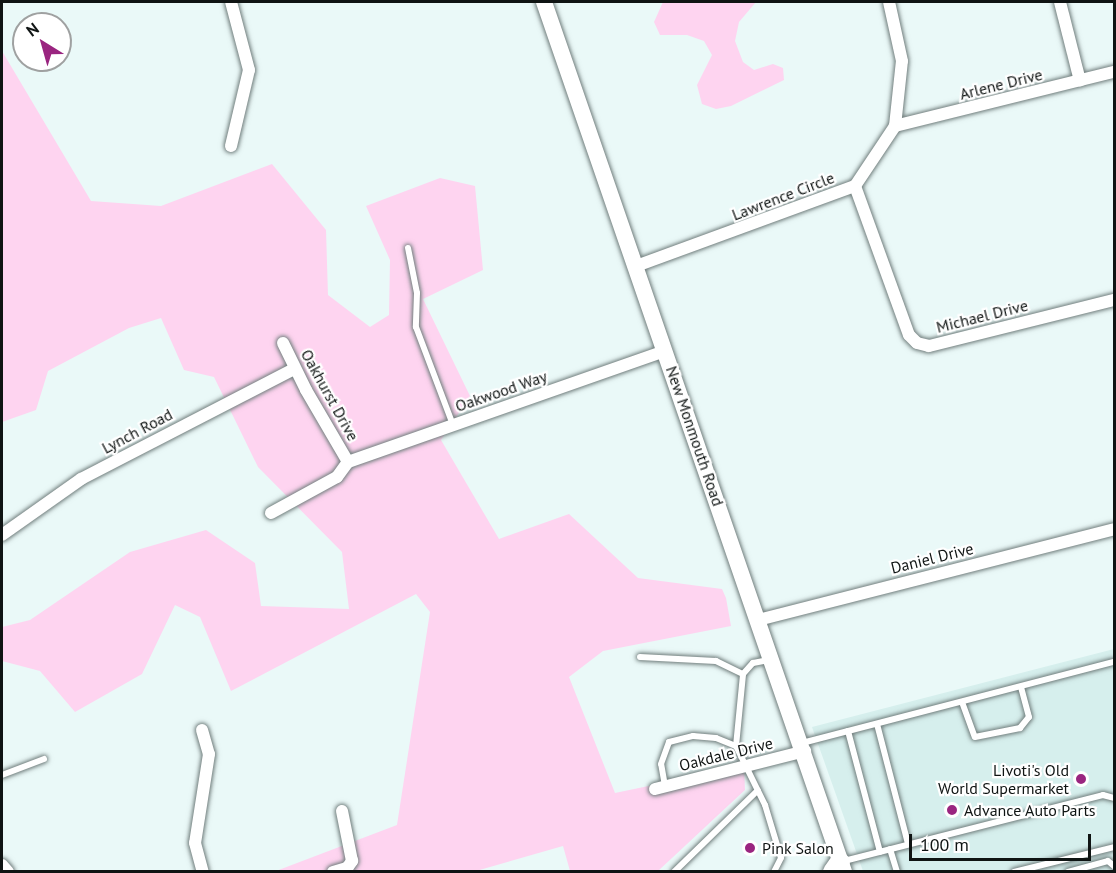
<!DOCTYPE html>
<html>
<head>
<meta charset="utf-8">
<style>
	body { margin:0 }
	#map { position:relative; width:1116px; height:873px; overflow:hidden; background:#eaf9f8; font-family:"PT Sans",sans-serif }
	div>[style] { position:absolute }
	.built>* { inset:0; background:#d6efed }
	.green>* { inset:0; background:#fed4f0 }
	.roads { filter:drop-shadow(0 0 2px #717e7d) drop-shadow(0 0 2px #717e7d) }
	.service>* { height:6px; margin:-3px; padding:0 3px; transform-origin:3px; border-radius:3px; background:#fff }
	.minor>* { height:12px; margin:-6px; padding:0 6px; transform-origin:6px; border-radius:6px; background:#fff }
	.secondary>* { height:16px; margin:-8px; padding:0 8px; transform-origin:8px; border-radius:8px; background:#fff }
	.trunk>* { height:20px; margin:-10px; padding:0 10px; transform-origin:10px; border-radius:10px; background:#fff }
	.dots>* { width:16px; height:16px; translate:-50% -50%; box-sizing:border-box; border:3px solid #fff; border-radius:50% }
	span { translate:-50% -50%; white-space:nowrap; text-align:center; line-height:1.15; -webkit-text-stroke:4.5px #fff; paint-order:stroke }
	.street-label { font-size:16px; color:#0f1413 }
	.poi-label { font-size:16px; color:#0f1413 }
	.right { translate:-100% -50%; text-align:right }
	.left { translate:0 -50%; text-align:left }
	.frame { position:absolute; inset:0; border:3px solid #0f1413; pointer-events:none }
	.north { position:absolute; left:12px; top:12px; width:60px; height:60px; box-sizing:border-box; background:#fff; border:2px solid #9fa1a1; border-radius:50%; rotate:323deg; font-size:16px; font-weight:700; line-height:24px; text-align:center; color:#0f1413 }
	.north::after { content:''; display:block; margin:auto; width:21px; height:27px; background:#9a2580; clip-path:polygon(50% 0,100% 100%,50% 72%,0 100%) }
	.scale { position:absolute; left:909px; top:834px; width:182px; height:27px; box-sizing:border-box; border:3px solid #0f1413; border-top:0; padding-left:8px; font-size:18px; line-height:21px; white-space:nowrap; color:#0f1413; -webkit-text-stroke:4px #fff; paint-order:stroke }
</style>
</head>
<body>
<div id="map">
	<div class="built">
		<i style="clip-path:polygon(1114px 649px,1114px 871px,863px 871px,812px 727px)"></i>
	</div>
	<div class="green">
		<i style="clip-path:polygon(663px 2px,756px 2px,739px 22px,735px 41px,743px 62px,754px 70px,773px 64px,783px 68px,784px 80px,731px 106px,716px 109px,702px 104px,697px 85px,712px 55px,704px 41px,687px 35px,660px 35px,654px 22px)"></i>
		<i style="clip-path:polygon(2px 51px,91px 201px,161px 206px,272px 164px,326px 230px,328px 295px,370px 327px,389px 315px,390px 260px,366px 206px,440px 178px,475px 186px,483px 270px,423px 299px,470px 396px,441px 440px,499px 539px,569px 514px,638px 578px,722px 589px,726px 598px,731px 626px,603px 651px,569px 677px,615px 793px,744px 766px,745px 790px,658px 871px,570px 871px,563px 846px,476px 871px,276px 871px,397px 825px,430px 612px,416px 594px,231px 691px,200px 617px,175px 605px,142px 674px,75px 712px,40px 671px,2px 661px,2px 627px,30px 620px,130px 552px,206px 530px,255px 563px,261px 606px,349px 609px,342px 552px,258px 467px,214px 377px,184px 370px,161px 318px,129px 328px,48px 371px,36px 410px,2px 422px)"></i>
	</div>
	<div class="roads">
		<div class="service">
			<i style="left:408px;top:248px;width:46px;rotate:78.7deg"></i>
			<i style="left:417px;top:293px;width:34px;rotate:92deg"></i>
			<i style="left:416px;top:327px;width:105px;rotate:69.3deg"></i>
			<i style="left:640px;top:657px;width:76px;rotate:3deg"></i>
			<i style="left:716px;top:661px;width:30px;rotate:26deg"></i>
			<i style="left:962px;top:702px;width:37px;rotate:70deg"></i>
			<i style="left:975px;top:737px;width:46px;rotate:-11.3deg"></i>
			<i style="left:1020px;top:728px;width:14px;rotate:-51deg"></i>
			<i style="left:1029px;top:717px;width:31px;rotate:-105deg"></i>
			<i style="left:877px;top:724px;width:124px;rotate:75.5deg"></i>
			<i style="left:848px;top:731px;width:125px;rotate:75.2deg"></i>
			<i style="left:802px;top:743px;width:322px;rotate:-14.6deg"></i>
			<i style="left:736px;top:746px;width:72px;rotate:-84.4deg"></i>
			<i style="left:743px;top:674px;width:15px;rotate:-48deg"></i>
			<i style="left:753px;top:663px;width:16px;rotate:-11deg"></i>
			<i style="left:2px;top:775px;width:45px;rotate:-20.9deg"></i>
			<i style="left:665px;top:786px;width:22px;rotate:-100deg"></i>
			<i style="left:661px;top:764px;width:23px;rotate:-70deg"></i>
			<i style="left:669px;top:742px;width:25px;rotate:-14deg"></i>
			<i style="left:693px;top:736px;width:23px;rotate:5deg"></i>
			<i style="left:716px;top:738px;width:22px;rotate:22deg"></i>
			<i style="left:736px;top:746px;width:66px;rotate:63.8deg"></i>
			<i style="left:765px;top:805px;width:55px;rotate:73.2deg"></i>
			<i style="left:781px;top:858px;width:16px;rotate:117deg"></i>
			<i style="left:890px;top:849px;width:24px;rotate:73deg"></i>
			<i style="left:844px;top:861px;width:267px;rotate:-14.3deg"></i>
			<i style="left:1103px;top:795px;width:11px;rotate:15deg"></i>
			<i style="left:674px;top:872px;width:117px;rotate:-44.3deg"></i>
			<i style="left:1014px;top:872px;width:103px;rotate:-14deg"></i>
			<i style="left:1068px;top:872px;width:41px;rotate:-15.4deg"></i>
			<i style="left:1108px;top:861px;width:8px;rotate:40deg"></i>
		</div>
		<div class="minor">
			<i style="left:1060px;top:2px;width:81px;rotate:75.8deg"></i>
			<i style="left:895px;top:126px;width:226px;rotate:-13.9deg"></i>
			<i style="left:231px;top:146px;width:78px;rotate:-76.7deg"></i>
			<i style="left:249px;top:70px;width:70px;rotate:-104.8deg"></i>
			<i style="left:855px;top:186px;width:158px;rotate:70.1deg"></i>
			<i style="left:909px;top:335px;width:11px;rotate:45deg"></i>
			<i style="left:917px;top:343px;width:12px;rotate:14deg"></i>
			<i style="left:929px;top:346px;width:191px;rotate:-14deg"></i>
			<i style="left:636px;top:266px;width:233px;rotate:-20.1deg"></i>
			<i style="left:855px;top:186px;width:72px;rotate:-56.3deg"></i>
			<i style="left:895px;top:126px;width:65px;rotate:-83.9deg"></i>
			<i style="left:902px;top:61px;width:60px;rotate:-102.4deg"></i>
			<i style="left:283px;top:343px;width:52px;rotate:63.9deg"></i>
			<i style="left:306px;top:390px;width:83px;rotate:59.7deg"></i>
			<i style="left:348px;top:462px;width:336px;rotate:-19.3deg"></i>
			<i style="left:271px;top:513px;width:75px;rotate:-28.6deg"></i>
			<i style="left:337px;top:477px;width:19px;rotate:-54deg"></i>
			<i style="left:2px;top:535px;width:97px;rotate:-35.3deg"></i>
			<i style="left:81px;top:479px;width:240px;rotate:-27.3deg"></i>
			<i style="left:758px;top:620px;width:367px;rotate:-14.3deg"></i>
			<i style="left:202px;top:730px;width:25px;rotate:74deg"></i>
			<i style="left:209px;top:754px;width:90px;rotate:98.9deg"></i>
			<i style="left:195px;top:843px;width:30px;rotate:75deg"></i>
			<i style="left:655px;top:789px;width:155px;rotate:-14.2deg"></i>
			<i style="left:2px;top:865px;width:9px;rotate:49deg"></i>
			<i style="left:333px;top:872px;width:15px;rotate:-16deg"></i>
			<i style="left:347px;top:868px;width:9px;rotate:-54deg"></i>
			<i style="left:352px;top:861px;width:51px;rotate:-101.3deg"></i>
		</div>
		<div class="secondary">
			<i style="left:544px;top:2px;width:920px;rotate:70.97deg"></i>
		</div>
		<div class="trunk">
			<i style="left:833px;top:872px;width:12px;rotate:-55deg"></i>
		</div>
	</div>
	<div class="dots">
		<i style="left:1081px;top:779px;background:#9a2580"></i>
		<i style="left:952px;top:810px;background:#9a2580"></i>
		<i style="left:750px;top:848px;background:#9a2580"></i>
	</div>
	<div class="street-label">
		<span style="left:1001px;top:84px;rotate:-14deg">Arlene Drive</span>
		<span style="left:783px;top:196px;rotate:-21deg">Lawrence Circle</span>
		<span style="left:982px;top:316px;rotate:-14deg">Michael Drive</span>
		<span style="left:501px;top:391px;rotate:-19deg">Oakwood Way</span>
		<span style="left:330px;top:395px;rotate:61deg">Oakhurst Drive</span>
		<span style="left:137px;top:431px;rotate:-28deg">Lynch Road</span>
		<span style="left:695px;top:436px;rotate:71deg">New Monmouth Road</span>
		<span style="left:932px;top:558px;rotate:-14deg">Daniel Drive</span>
		<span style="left:726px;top:754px;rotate:-14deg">Oakdale Drive</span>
	</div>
	<div class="poi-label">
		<span class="right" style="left:1069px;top:779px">Livoti's Old<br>World Supermarket</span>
		<span class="left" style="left:964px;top:810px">Advance Auto Parts</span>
		<span class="left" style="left:762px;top:848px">Pink Salon</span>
	</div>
	<div class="frame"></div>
	<div class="north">N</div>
	<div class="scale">100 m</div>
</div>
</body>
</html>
